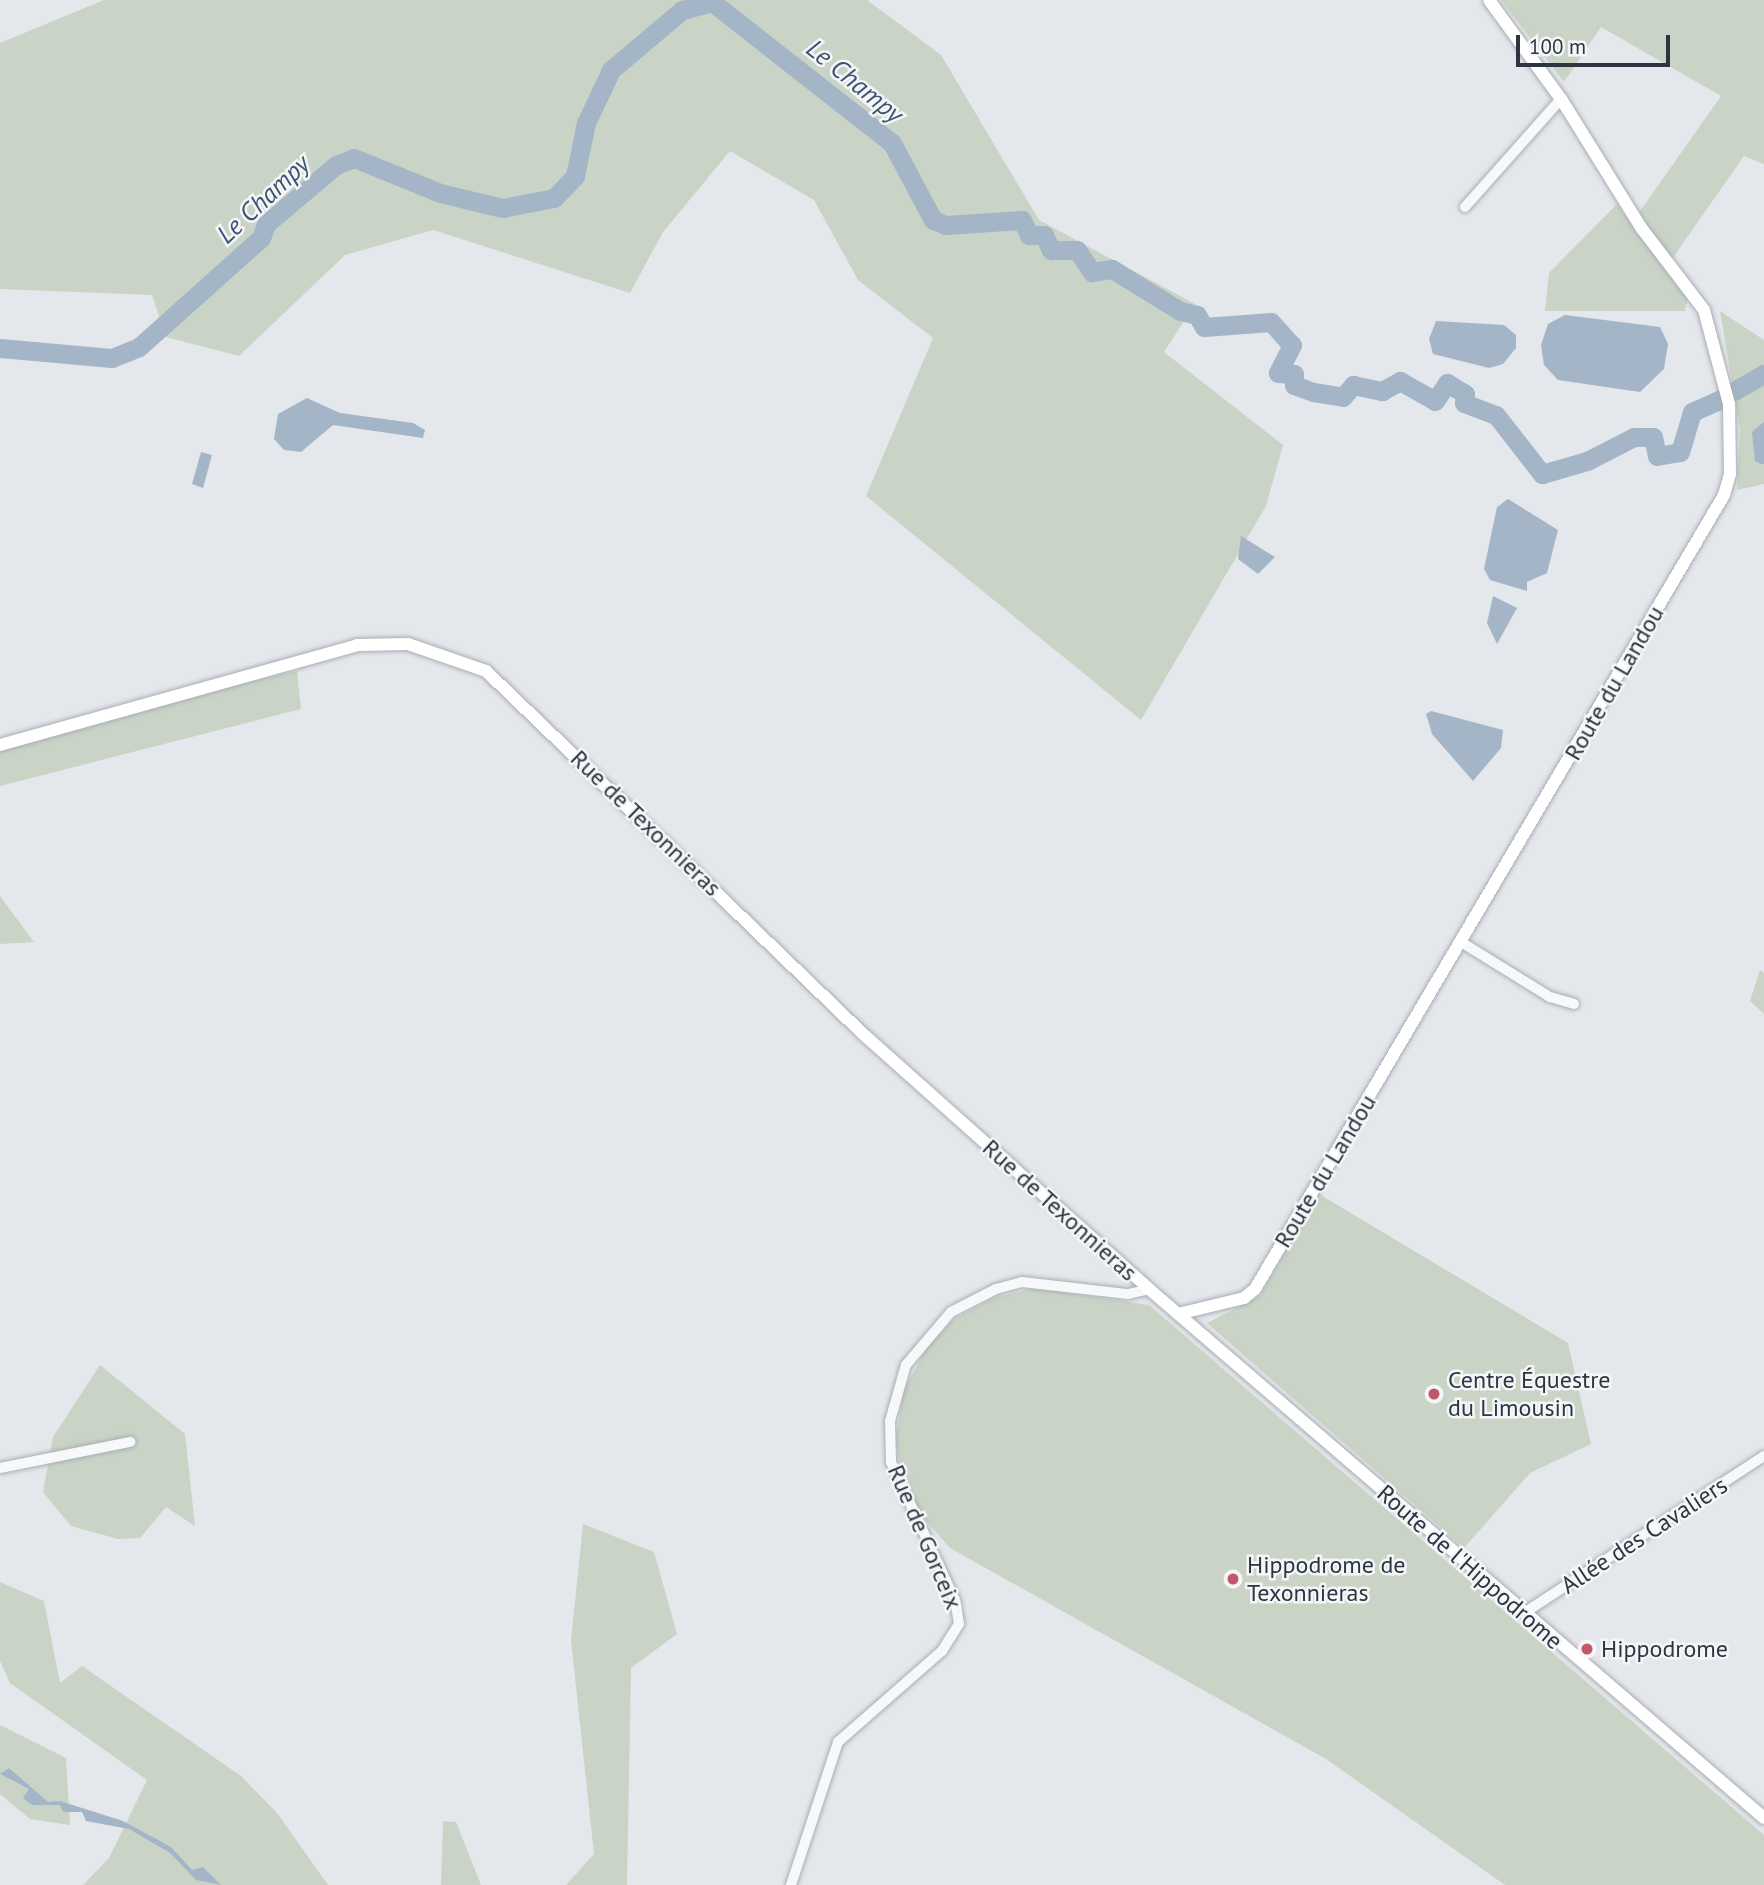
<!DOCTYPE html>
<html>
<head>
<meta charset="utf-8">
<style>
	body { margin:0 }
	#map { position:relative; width:1764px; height:1885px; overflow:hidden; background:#e4e7eb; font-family:"PT Sans",sans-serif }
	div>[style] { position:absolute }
	.green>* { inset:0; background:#cad4c6 }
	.water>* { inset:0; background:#a3b5c6 }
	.river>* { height:19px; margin:-9.5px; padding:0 9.5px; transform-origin:9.5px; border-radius:9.5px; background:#a3b5c6 }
	.roads { filter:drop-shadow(0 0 2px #a9aeb5) drop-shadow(0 0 2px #a9aeb5) }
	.street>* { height:10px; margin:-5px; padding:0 5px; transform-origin:5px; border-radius:5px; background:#f7f8f9 }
	.secondary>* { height:12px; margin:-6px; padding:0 6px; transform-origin:6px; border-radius:6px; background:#fff }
	.dots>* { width:19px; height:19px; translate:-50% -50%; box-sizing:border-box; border:4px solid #f4f6f8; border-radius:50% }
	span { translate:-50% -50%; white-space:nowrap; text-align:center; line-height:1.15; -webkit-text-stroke:5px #f4f6f8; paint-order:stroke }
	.street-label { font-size:24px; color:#2d3541 }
	.poi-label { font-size:24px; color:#2d3541 }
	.left { translate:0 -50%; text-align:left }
	.water-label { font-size:26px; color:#3b5571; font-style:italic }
	.scale { position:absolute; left:1516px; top:35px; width:154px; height:32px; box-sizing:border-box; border:4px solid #2d3541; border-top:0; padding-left:9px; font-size:21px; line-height:24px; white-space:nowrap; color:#2d3541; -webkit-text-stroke:5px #f4f6f8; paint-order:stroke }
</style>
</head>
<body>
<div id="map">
	<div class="green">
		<i style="clip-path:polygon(104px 0,867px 0,941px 55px,1039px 220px,1195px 304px,1164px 352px,1283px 445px,1266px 506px,1141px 720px,866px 496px,933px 338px,858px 280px,814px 200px,730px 151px,663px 232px,630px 293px,433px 230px,345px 255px,239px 356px,166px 337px,152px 295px,0 289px,0 43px)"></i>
		<i style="clip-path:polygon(1501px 0,1764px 0,1764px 164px,1744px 156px,1667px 266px,1688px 297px,1685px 311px,1545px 311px,1549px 273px,1617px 204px,1631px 224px,1721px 96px,1601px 27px,1564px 82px)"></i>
		<i style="clip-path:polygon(1720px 311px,1764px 340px,1764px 484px,1737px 490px,1740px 430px)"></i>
		<i style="clip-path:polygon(297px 671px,301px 709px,0 786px,0 738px)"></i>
		<i style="clip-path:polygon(0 896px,34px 942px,0 944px)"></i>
		<i style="clip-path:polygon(1760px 970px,1764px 973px,1764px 1014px,1750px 1001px)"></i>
		<i style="clip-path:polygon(1319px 1194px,1568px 1343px,1591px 1444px,1530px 1473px,1464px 1548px,1207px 1323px,1260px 1296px)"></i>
		<i style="clip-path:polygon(1037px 1288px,1149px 1305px,1764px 1835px,1764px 1885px,1505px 1885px,1326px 1759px,950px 1548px,919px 1513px,901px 1474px,896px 1439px,903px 1393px,926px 1348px,953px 1320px,995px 1297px)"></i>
		<i style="clip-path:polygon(100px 1365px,185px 1434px,195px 1526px,166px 1507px,140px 1538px,118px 1539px,71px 1526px,43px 1492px,53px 1437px)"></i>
		<i style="clip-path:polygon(583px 1524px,654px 1552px,677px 1634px,631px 1668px,627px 1885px,566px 1885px,594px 1854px,571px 1640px)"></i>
		<i style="clip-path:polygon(0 1582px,44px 1601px,60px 1683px,82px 1666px,241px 1776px,277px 1813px,328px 1885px,83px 1885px,109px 1858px,147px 1780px,10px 1683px,0 1661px)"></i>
		<i style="clip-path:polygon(0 1725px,66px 1758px,70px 1825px,30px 1819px,0 1794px)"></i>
		<i style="clip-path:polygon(443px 1821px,456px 1822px,481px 1885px,441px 1885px)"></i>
	</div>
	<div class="water">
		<i style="clip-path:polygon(1565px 315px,1660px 327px,1668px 344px,1664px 369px,1640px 392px,1558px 380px,1544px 365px,1541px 345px,1548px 324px)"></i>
		<i style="clip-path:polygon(1436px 321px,1504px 325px,1516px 335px,1516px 348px,1503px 364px,1489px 368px,1433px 354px,1429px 339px)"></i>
		<i style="clip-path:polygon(307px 398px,340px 413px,413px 423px,425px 430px,423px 438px,333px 425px,301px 452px,284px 450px,274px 439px,278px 414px)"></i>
		<i style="clip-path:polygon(1764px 422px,1764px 464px,1761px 464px,1755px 461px,1752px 432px)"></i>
		<i style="clip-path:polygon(201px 452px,212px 455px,203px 488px,192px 484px)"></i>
		<i style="clip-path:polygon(1508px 499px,1558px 530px,1547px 573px,1527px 582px,1527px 591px,1490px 580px,1484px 569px,1497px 507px)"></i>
		<i style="clip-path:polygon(1241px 536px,1275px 557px,1258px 574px,1238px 559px)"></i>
		<i style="clip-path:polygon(1493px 596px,1517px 608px,1497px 644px,1487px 623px)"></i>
		<i style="clip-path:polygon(1431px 711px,1503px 730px,1501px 748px,1473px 781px,1432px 734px,1426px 714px)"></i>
		<i style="clip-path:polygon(9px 1768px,48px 1802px,60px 1801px,123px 1821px,171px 1847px,192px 1870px,203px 1867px,221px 1885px,196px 1880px,170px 1853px,129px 1829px,86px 1821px,82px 1812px,63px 1812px,60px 1805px,32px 1805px,23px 1798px,29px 1789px,0 1774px)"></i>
	</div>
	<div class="river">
		<i style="left:0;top:348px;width:112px;rotate:5.1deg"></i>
		<i style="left:112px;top:358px;width:29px;rotate:-22deg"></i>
		<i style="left:139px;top:347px;width:164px;rotate:-41.8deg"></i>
		<i style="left:261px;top:238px;width:15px;rotate:-70deg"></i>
		<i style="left:266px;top:224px;width:92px;rotate:-40.1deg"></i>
		<i style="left:336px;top:165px;width:19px;rotate:-21deg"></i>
		<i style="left:354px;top:158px;width:93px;rotate:22.1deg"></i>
		<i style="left:440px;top:193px;width:64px;rotate:13.6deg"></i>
		<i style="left:502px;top:208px;width:53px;rotate:-10.9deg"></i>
		<i style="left:554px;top:198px;width:30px;rotate:-46deg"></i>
		<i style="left:575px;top:176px;width:54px;rotate:-78.3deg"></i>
		<i style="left:586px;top:123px;width:59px;rotate:-64.7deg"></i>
		<i style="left:611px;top:70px;width:93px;rotate:-40.2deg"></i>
		<i style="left:682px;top:10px;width:31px;rotate:-15deg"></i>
		<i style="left:712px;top:2px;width:229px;rotate:38.1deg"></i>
		<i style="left:892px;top:143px;width:87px;rotate:62deg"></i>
		<i style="left:933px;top:220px;width:14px;rotate:21deg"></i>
		<i style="left:946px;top:225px;width:76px;rotate:-3.8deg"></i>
		<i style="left:1022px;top:220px;width:17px;rotate:65deg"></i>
		<i style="left:1029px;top:235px;width:15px"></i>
		<i style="left:1044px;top:235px;width:17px;rotate:65deg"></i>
		<i style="left:1051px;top:250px;width:26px"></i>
		<i style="left:1077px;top:250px;width:27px;rotate:56deg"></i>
		<i style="left:1092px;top:272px;width:20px;rotate:-9deg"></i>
		<i style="left:1112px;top:269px;width:80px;rotate:31.7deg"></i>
		<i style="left:1180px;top:311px;width:17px;rotate:13deg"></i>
		<i style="left:1197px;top:315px;width:14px;rotate:60deg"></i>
		<i style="left:1204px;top:327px;width:67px;rotate:-4.3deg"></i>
		<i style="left:1271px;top:322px;width:31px;rotate:48deg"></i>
		<i style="left:1292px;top:345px;width:31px;rotate:117deg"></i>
		<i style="left:1278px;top:373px;width:16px;rotate:4deg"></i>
		<i style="left:1294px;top:374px;width:11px;rotate:90deg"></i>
		<i style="left:1294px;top:385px;width:20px;rotate:20deg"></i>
		<i style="left:1313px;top:392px;width:30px;rotate:9deg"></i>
		<i style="left:1343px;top:397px;width:16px;rotate:-50deg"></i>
		<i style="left:1353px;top:385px;width:30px;rotate:12deg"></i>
		<i style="left:1382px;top:391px;width:21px;rotate:-29deg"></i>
		<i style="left:1400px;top:381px;width:40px;rotate:29.7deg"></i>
		<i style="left:1435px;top:401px;width:22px;rotate:-56deg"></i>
		<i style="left:1447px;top:383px;width:21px;rotate:31deg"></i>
		<i style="left:1465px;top:394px;width:9px;rotate:96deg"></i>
		<i style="left:1464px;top:403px;width:34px;rotate:21deg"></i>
		<i style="left:1496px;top:415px;width:75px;rotate:52.1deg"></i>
		<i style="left:1542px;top:474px;width:47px;rotate:-16.1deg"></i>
		<i style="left:1587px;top:461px;width:53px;rotate:-27.1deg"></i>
		<i style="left:1634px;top:437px;width:19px"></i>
		<i style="left:1653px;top:437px;width:19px;rotate:78deg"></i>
		<i style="left:1657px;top:456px;width:23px;rotate:-10deg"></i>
		<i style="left:1680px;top:452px;width:42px;rotate:-73.3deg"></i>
		<i style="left:1692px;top:412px;width:32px;rotate:-24deg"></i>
		<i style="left:1734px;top:391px;width:34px;rotate:-30deg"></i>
	</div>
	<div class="roads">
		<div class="street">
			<i style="left:1465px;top:207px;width:144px;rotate:-48.4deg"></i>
			<i style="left:1461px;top:942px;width:105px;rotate:31.7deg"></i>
			<i style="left:1550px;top:997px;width:25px;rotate:16deg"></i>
			<i style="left:0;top:1468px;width:133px;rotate:-11.3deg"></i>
			<i style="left:1524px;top:1613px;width:287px;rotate:-33.2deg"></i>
			<i style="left:791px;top:1885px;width:151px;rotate:-71.8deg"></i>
			<i style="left:838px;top:1742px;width:138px;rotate:-41.2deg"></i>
			<i style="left:942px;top:1651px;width:32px;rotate:-58deg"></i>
			<i style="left:959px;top:1624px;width:24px;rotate:-99deg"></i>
			<i style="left:955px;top:1600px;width:152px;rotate:-114.9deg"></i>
			<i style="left:891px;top:1462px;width:41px;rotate:-91.4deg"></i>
			<i style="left:890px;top:1421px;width:58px;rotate:-74.1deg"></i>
			<i style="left:906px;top:1365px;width:70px;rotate:-49.7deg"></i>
			<i style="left:951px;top:1312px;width:51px;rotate:-27.1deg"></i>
			<i style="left:996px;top:1289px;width:27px;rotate:-15deg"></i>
			<i style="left:1022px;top:1282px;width:107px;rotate:6.5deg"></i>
			<i style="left:1128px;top:1294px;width:22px;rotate:-13deg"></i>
		</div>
		<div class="secondary">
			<i style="left:0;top:745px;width:371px;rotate:-15.6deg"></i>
			<i style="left:357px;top:645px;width:51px;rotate:-1.1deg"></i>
			<i style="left:408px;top:644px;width:83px;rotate:19.1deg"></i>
			<i style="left:486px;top:671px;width:522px;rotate:43.91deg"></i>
			<i style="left:862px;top:1033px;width:385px;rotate:41.7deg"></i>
			<i style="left:1149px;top:1289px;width:811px;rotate:40.7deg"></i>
			<i style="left:1178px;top:1314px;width:68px;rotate:-13.6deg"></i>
			<i style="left:1244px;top:1298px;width:14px;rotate:-39deg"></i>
			<i style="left:1255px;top:1289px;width:922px;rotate:-59.43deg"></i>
			<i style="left:1724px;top:495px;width:22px;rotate:-74deg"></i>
			<i style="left:1730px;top:474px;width:70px;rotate:-90.8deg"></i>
			<i style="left:1729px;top:404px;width:97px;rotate:-104.9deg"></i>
			<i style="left:1704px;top:310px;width:102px;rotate:-127.4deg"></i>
			<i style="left:1642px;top:229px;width:153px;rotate:-121.9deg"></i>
			<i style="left:1561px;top:99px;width:122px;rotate:-126deg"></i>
		</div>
	</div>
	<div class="dots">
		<i style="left:1434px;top:1394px;background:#c1576a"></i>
		<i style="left:1233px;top:1579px;background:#c1576a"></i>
		<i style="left:1587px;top:1649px;background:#c1576a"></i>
	</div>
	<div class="street-label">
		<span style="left:1614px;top:683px;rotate:-60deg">Route du Landou</span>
		<span style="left:646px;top:823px;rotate:44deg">Rue de Texonnieras</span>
		<span style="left:1325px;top:1171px;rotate:-59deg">Route du Landou</span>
		<span style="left:1060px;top:1210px;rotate:42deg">Rue de Texonnieras</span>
		<span style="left:1644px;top:1535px;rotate:-33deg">Allée des Cavaliers</span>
		<span style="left:925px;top:1537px;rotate:67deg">Rue de Gorceix</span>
		<span style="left:1470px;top:1567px;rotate:41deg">Route de l'Hippodrome</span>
	</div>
	<div class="poi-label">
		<span class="left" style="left:1448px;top:1394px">Centre Équestre<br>du Limousin</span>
		<span class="left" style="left:1247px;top:1579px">Hippodrome de<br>Texonnieras</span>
		<span class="left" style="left:1601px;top:1649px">Hippodrome</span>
	</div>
	<div class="water-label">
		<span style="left:855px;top:81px;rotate:39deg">Le Champy</span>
		<span style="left:263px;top:199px;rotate:-43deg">Le Champy</span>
	</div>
	<div class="scale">100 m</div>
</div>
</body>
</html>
